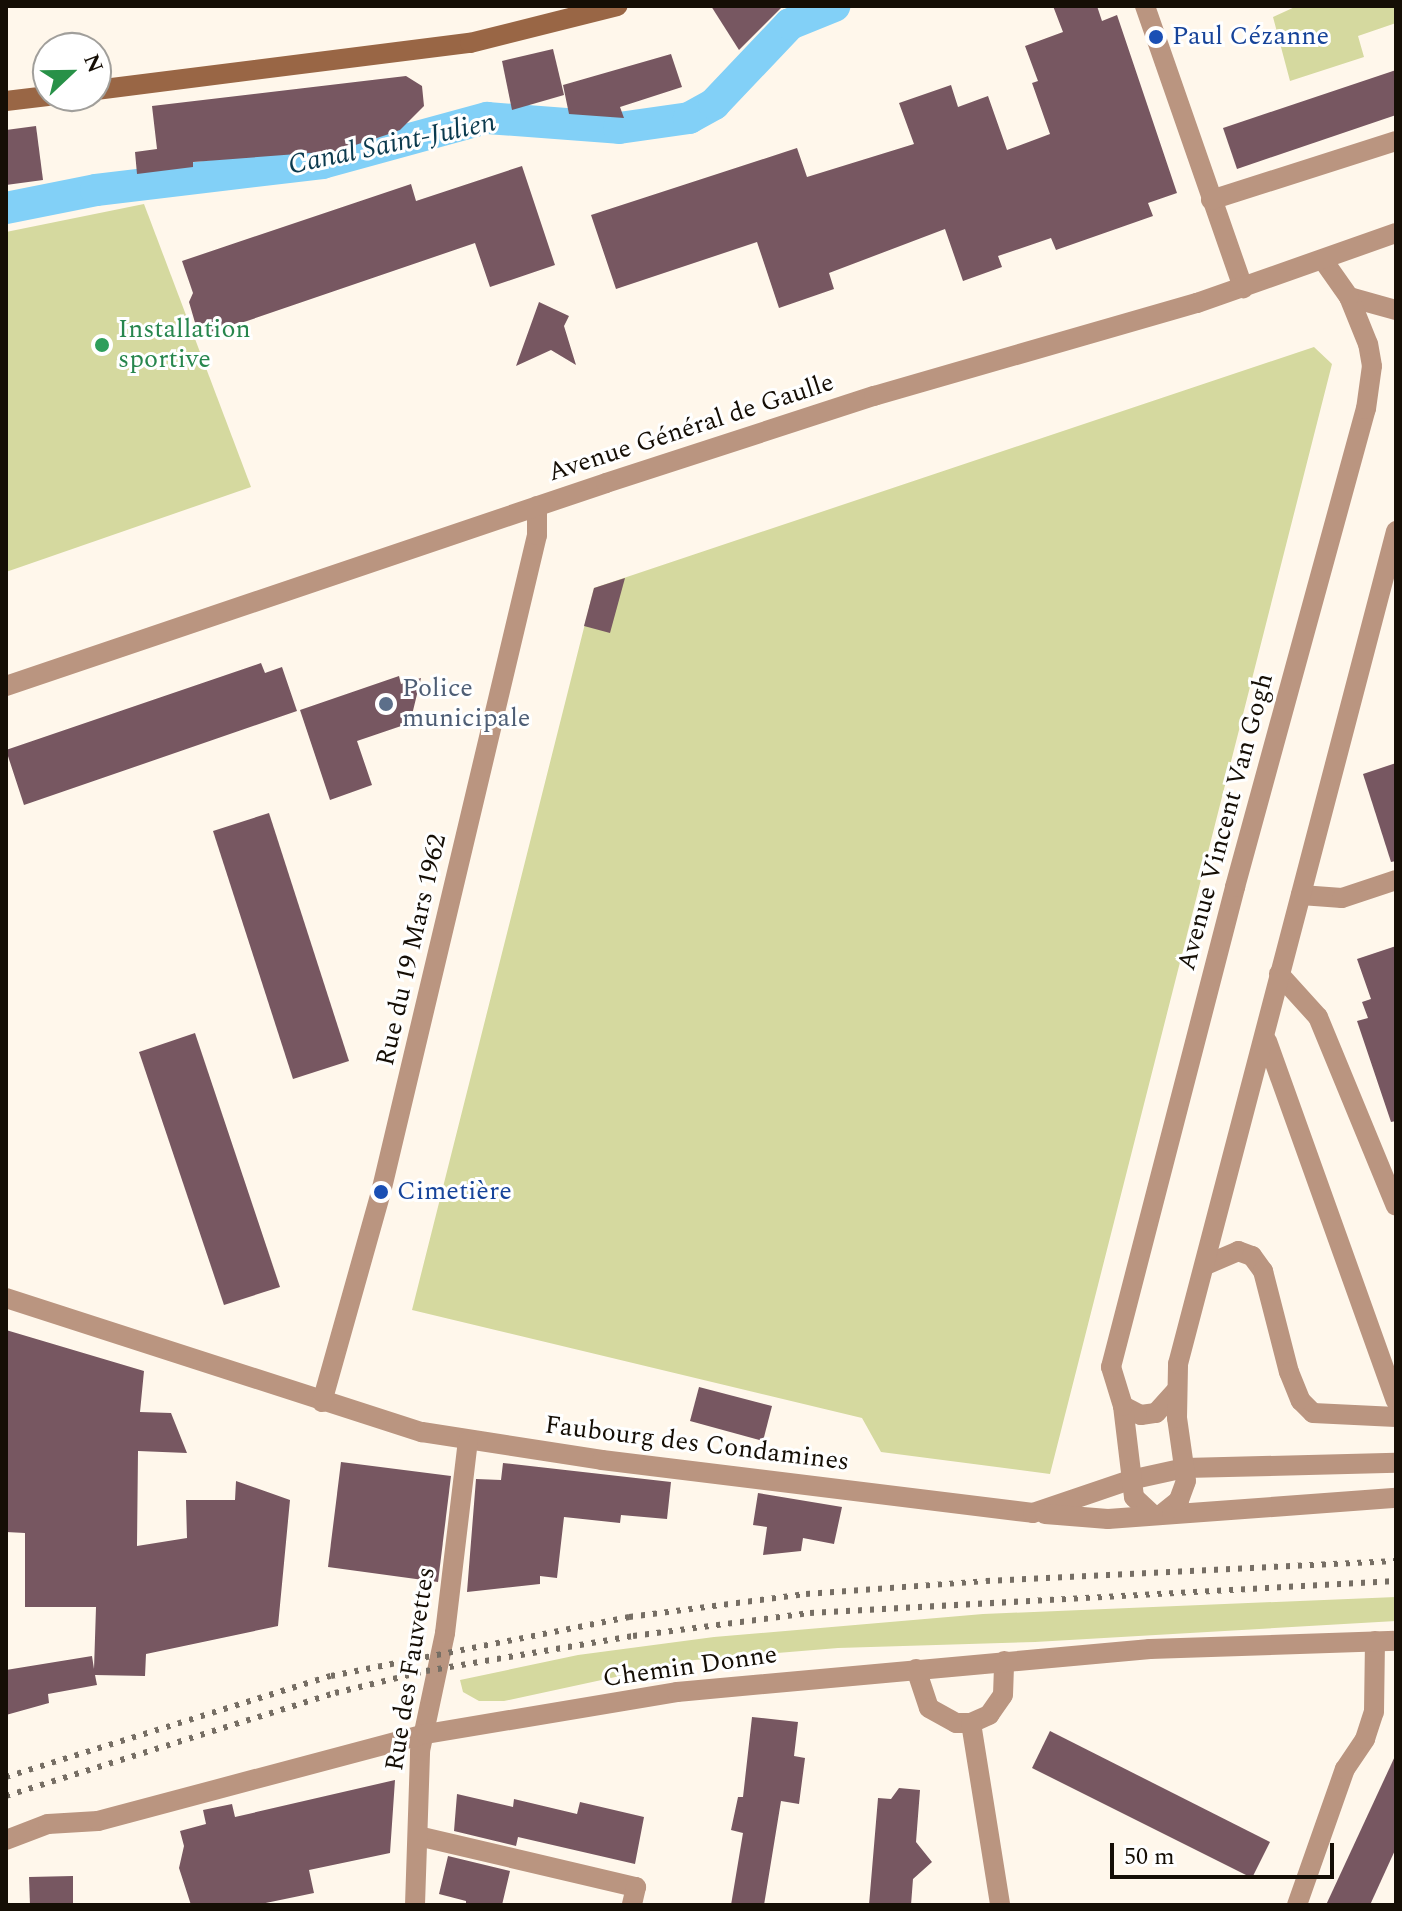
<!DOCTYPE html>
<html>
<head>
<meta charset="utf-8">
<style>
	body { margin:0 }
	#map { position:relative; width:1402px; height:1911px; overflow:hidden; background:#fff7eb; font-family:Spectral,serif }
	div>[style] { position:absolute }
	.green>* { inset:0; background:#d5d99f }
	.canal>* { height:32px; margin:-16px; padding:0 16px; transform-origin:16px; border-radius:16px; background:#82d0f7 }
	.building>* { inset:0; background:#775761 }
	.minor>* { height:20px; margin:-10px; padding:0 10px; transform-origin:10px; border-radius:10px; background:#ba9580 }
	.tertiary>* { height:20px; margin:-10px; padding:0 10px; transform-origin:10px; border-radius:10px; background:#ba9580 }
	.secondary>* { height:20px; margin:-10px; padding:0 10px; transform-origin:10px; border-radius:10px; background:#996645 }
	.rail>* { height:6px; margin-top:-3px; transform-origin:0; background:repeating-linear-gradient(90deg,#766e64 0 4px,transparent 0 12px) }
	.dots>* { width:22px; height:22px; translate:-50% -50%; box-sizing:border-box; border:4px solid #fff; border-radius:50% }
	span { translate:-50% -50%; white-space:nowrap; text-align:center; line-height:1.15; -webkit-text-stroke:6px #fff; paint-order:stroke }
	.transit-label { font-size:26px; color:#164399 }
	.left { translate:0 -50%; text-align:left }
	.leisure-label { font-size:26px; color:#27864d }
	.street-label { font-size:26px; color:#150e05 }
	.service-label { font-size:26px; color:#4e5e75 }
	.water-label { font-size:28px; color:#0b3a4e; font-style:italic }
	.frame { position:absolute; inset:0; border:8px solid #150e05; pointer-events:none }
	.north { position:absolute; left:32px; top:32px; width:80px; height:80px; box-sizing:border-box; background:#fff; border:2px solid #a19f9b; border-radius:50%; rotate:68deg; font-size:22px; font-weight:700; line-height:32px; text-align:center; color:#150e05 }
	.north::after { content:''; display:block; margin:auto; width:28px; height:36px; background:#289148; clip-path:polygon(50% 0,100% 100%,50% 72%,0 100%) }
	.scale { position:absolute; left:1110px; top:1843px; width:224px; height:36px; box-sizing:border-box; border:4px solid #150e05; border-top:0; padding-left:10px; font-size:24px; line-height:28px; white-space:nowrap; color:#150e05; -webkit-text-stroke:6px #fff; paint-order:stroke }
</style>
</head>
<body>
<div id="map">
	<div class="green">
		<i style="clip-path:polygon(1297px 6px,1396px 6px,1396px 23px,1358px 36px,1364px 57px,1290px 81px,1273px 17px)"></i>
		<i style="clip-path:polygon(144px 204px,251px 487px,6px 572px,6px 232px)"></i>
		<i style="clip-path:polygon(1314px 347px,1332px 364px,1050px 1474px,881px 1452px,862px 1418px,412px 1310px,594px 588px)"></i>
		<i style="clip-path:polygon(1396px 1597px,1396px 1621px,1035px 1642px,838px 1648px,694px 1660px,504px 1701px,479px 1701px,463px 1692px,460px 1680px,578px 1655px,714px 1637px,983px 1614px)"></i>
	</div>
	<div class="canal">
		<i style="left:6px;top:208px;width:92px;rotate:-11.3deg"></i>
		<i style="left:96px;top:190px;width:228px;rotate:-6.8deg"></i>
		<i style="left:322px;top:163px;width:171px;rotate:-15.3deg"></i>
		<i style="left:487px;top:118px;width:132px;rotate:4.3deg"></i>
		<i style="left:619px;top:128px;width:71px;rotate:-8.1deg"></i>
		<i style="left:689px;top:118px;width:29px;rotate:-29deg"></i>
		<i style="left:714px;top:104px;width:110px;rotate:-46.5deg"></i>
		<i style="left:790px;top:24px;width:48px;rotate:-22.2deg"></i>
	</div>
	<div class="building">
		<i style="clip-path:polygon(711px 6px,783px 6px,739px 50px)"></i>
		<i style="clip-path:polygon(1053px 6px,1097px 6px,1102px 21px,1117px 15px,1177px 193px,1148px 203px,1153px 216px,1056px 250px,1051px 238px,998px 256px,1002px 267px,963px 281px,945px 229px,829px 273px,834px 289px,779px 308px,757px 242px,616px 289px,591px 215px,797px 148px,807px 177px,914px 144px,899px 103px,951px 85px,958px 107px,988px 96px,1007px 150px,1050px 134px,1032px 83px,1038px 81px,1025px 46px,1063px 32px)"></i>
		<i style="clip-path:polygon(553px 49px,564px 95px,512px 110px,502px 61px)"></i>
		<i style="clip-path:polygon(671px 54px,682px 87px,620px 107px,624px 118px,569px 114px,563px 85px)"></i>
		<i style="clip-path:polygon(1396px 70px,1396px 115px,1237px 169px,1223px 128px)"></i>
		<i style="clip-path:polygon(406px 76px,422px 86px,424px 106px,400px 130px,386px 135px,337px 151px,193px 162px,193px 167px,137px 174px,135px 152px,157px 149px,152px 106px)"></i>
		<i style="clip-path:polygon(36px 126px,43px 180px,6px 185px,6px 130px)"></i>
		<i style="clip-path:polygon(522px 166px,555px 265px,490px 287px,475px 243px,247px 321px,207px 333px,196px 326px,189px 302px,193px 293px,182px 261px,411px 184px,416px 201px)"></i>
		<i style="clip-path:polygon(539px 302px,569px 316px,564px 326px,576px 365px,551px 350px,516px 366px)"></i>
		<i style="clip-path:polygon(625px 578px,610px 633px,584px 626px,594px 588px)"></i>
		<i style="clip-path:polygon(261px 663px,265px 673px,282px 667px,297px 711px,24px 805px,6px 750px)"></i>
		<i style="clip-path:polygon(399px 676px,401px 684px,421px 678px,410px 723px,357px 741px,372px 785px,330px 800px,300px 710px)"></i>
		<i style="clip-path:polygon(1396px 763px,1396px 861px,1391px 862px,1363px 774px)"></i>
		<i style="clip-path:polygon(269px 813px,349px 1061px,293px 1079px,213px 831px)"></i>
		<i style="clip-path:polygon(1396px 946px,1396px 1121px,1391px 1122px,1357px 1021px,1368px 1018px,1362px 1002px,1371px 999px,1357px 959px)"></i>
		<i style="clip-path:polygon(195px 1033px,280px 1287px,224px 1305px,139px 1052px)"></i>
		<i style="clip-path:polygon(6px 1330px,144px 1371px,140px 1412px,171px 1413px,187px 1453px,138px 1451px,137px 1546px,187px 1538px,186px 1500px,235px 1500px,236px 1481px,290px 1500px,278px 1626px,146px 1654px,145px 1676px,95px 1675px,97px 1685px,48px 1694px,49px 1703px,6px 1715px,6px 1670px,92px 1656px,94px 1669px,96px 1607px,25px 1607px,25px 1533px,6px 1532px)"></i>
		<i style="clip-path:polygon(699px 1387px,772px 1406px,763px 1441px,690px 1421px)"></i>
		<i style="clip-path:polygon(341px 1462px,451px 1476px,438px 1582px,328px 1567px)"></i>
		<i style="clip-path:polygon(503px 1463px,671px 1482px,667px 1519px,621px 1515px,620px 1523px,564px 1517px,557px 1578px,540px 1576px,540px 1584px,467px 1592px,476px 1479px,501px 1480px)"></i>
		<i style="clip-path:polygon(758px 1493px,842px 1507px,834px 1544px,803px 1538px,801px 1551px,763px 1555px,767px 1527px,753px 1525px)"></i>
		<i style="clip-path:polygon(752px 1717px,798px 1722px,794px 1756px,805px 1758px,799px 1804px,781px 1801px,764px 1905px,731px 1905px,743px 1833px,731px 1830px,738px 1797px,743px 1797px)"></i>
		<i style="clip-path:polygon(1050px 1731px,1270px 1842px,1252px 1878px,1032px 1768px)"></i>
		<i style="clip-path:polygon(1396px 1754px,1396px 1848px,1370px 1905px,1326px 1905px)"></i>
		<i style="clip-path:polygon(395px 1780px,390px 1853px,309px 1870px,314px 1893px,256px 1905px,191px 1905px,179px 1868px,184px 1846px,180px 1831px,206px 1824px,203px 1810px,232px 1804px,235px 1817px)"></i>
		<i style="clip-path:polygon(899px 1788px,920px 1790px,916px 1842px,932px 1862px,913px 1879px,911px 1905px,869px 1905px,878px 1798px,891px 1799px)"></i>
		<i style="clip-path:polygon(457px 1794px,513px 1807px,514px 1799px,577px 1814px,580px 1802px,644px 1817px,635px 1864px,518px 1837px,516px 1846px,454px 1831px)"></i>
		<i style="clip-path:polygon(448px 1856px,510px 1871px,502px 1905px,466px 1905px,466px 1901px,439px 1894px)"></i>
		<i style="clip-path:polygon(73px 1876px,73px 1905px,30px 1905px,29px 1877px)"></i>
	</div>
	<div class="minor">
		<i style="left:1145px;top:6px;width:299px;rotate:70.8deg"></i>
		<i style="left:1211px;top:200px;width:194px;rotate:-17.7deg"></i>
		<i style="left:1349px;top:297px;width:49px;rotate:15.5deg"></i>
		<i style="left:1301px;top:895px;width:41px;rotate:4.2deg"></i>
		<i style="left:1342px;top:898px;width:57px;rotate:-18.4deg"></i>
		<i style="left:1279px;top:974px;width:58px;rotate:47.8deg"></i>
		<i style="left:1318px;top:1017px;width:204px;rotate:67.6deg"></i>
		<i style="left:1267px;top:1041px;width:382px;rotate:70.3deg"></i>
		<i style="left:1208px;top:1264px;width:33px;rotate:-23deg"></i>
		<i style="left:1238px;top:1251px;width:15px;rotate:20deg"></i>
		<i style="left:1252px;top:1256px;width:19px;rotate:54deg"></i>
		<i style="left:1263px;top:1271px;width:104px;rotate:75.6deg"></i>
		<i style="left:1289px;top:1372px;width:31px;rotate:68deg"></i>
		<i style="left:1301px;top:1401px;width:17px;rotate:45deg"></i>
		<i style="left:1313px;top:1413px;width:83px;rotate:2.8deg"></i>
		<i style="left:6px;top:1298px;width:437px;rotate:17.9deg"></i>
		<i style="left:422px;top:1432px;width:182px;rotate:8.8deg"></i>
		<i style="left:602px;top:1460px;width:434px;rotate:7deg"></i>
		<i style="left:1033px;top:1513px;width:102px;rotate:-18.8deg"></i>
		<i style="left:1130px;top:1480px;width:56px;rotate:-12.3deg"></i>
		<i style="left:1185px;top:1468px;width:211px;rotate:-1.4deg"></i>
		<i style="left:322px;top:1402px;width:218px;rotate:-74.3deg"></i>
		<i style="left:381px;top:1192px;width:675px;rotate:-76.64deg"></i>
		<i style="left:537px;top:535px;width:29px;rotate:-90deg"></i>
		<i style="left:1123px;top:1406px;width:20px;rotate:27deg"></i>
		<i style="left:1141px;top:1415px;width:15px;rotate:-8deg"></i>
		<i style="left:1156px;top:1413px;width:30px;rotate:-48deg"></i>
		<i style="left:1045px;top:1514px;width:63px;rotate:4.5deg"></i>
		<i style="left:1108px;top:1519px;width:289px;rotate:-4.2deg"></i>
		<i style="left:1162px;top:1514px;width:22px;rotate:-39deg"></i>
		<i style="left:1179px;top:1500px;width:20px;rotate:-70deg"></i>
		<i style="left:1186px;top:1481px;width:64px;rotate:-98.1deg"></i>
		<i style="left:1177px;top:1418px;width:54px;rotate:-88.9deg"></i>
		<i style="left:1178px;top:1364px;width:861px;rotate:-75.33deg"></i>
		<i style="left:1153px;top:1515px;width:26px;rotate:-137deg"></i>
		<i style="left:1134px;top:1497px;width:92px;rotate:-96.9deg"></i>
		<i style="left:1123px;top:1406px;width:41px;rotate:-107.1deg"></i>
		<i style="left:1111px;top:1367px;width:496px;rotate:-75.5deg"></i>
		<i style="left:1235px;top:887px;width:496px;rotate:-74.7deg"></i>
		<i style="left:1366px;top:409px;width:43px;rotate:-82.1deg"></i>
		<i style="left:1372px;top:366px;width:22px;rotate:-100deg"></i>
		<i style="left:1368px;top:344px;width:51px;rotate:-112deg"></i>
		<i style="left:1349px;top:297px;width:45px;rotate:-125.1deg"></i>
		<i style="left:916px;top:1669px;width:41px;rotate:71.6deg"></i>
		<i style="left:929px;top:1708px;width:31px;rotate:29deg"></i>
		<i style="left:956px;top:1723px;width:15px"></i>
		<i style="left:971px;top:1723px;width:20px;rotate:-24deg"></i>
		<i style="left:989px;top:1715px;width:24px;rotate:-55deg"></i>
		<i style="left:1003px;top:1695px;width:34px;rotate:-88deg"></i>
		<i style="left:971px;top:1723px;width:184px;rotate:80.9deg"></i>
		<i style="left:418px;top:1836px;width:224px;rotate:13.2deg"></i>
		<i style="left:636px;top:1887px;width:18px;rotate:103deg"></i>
		<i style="left:415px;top:1905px;width:154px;rotate:-88.1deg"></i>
		<i style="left:420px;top:1751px;width:121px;rotate:-78deg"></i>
		<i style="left:445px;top:1633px;width:193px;rotate:-83.2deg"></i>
		<i style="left:1297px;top:1905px;width:144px;rotate:-70.6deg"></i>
		<i style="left:1345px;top:1769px;width:36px;rotate:-56deg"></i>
		<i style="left:1365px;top:1739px;width:28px;rotate:-72deg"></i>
		<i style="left:1374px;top:1712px;width:71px;rotate:-89.2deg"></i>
	</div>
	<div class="tertiary">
		<i style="left:6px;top:686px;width:633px;rotate:-18.69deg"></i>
		<i style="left:606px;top:483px;width:282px;rotate:-18deg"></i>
		<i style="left:874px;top:396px;width:336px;rotate:-16.1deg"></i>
		<i style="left:1197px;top:303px;width:211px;rotate:-19.4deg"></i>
		<i style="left:6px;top:1840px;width:45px;rotate:-20.9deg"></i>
		<i style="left:48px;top:1824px;width:50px;rotate:-3.4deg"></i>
		<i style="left:98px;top:1821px;width:339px;rotate:-14.9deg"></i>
		<i style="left:426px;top:1734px;width:254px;rotate:-9.5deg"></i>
		<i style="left:677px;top:1692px;width:475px;rotate:-5.2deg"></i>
		<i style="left:1150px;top:1649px;width:246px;rotate:-1.9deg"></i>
	</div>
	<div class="secondary">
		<i style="left:96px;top:90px;width:377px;rotate:-7.2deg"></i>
		<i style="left:470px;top:43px;width:152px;rotate:-14.1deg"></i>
		<i style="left:6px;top:101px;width:42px;rotate:-6.8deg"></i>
	</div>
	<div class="rail">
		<i style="left:6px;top:1777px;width:340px;rotate:-17.3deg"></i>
		<i style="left:331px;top:1676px;width:304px;rotate:-11.2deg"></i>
		<i style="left:629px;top:1617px;width:178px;rotate:-7.4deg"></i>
		<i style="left:806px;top:1594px;width:180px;rotate:-4.1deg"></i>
		<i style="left:986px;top:1581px;width:410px;rotate:-2.8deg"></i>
		<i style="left:6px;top:1796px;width:345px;rotate:-17.4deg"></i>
		<i style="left:335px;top:1693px;width:94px;rotate:-13.6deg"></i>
		<i style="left:426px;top:1671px;width:210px;rotate:-9.6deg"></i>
		<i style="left:633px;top:1636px;width:178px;rotate:-7.4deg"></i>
		<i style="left:810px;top:1613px;width:587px;rotate:-3.13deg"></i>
	</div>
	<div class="dots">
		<i style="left:1156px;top:37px;background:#1a4fb4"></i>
		<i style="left:102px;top:345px;background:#2e9e5b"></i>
		<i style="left:386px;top:704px;background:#5c6f8a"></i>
		<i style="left:381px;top:1192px;background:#1a4fb4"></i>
	</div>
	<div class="transit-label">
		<span class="left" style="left:1172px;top:37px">Paul Cézanne</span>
		<span class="left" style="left:397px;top:1192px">Cimetière</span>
	</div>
	<div class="leisure-label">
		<span class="left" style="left:118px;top:345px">Installation<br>sportive</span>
	</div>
	<div class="street-label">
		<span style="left:691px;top:428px;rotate:-18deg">Avenue Général de Gaulle</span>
		<span style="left:1226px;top:822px;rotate:-75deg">Avenue Vincent Van Gogh</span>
		<span style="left:412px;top:950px;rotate:-77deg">Rue du 19 Mars 1962</span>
		<span style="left:697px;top:1444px;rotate:7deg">Faubourg des Condamines</span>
		<span style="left:690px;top:1667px;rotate:-8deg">Chemin Donne</span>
		<span style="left:411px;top:1669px;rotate:-81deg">Rue des Fauvettes</span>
	</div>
	<div class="service-label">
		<span class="left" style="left:402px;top:704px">Police<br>municipale</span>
	</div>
	<div class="water-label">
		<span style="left:392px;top:144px;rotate:-12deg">Canal Saint-Julien</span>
	</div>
	<div class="frame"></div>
	<div class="north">N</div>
	<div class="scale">50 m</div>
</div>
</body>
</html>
